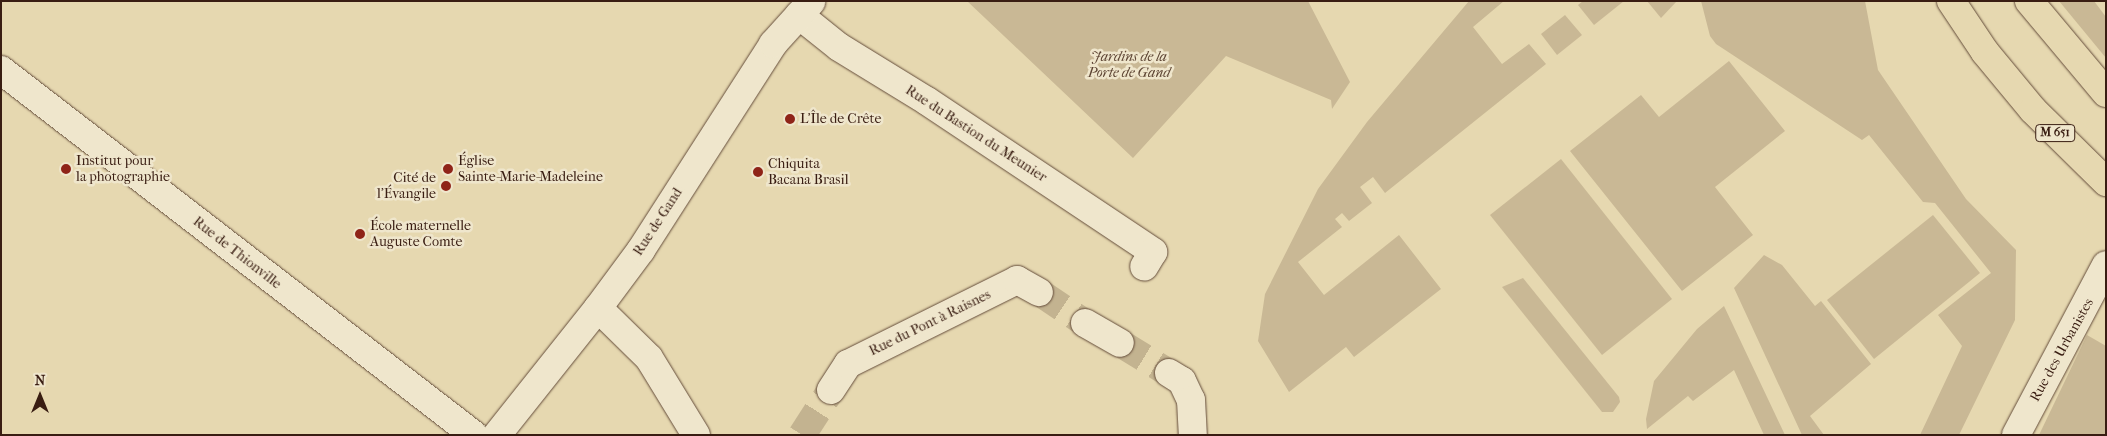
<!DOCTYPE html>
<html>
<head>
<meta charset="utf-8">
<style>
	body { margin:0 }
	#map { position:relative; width:2107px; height:436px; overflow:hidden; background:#e6d8b0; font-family:"IM FELL French Canon",serif }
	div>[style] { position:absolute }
	.green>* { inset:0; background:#c9b895 }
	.minor-tunnel>* { height:28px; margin-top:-14px; transform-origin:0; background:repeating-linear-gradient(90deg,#c3b390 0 28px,transparent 0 42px) }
	.roads { filter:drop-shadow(0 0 1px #644c3a) drop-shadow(0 0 1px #644c3a) }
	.minor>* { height:28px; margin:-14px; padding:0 14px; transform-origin:14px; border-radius:14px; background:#efe6cc }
	.highway>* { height:28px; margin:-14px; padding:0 14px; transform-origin:14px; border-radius:14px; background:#e6d8b0 }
	.dots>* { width:14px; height:14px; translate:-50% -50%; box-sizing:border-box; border:2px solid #efe6cc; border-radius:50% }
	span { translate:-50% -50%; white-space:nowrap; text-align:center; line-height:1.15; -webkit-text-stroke:5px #efe6cc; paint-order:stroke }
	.shield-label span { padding:1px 4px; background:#efe6cc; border:1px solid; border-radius:4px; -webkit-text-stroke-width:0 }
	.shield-label { font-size:12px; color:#391d12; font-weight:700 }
	.park-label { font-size:14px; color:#5d4433; font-style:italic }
	.poi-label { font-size:14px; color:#391d12 }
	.left { translate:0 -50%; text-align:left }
	.right { translate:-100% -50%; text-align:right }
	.street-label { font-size:14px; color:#391d12 }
	.frame { position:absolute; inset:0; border:2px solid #391d12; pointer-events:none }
	.north { position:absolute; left:15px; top:371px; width:50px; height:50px; -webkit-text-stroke:4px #efe6cc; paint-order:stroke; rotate:0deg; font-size:14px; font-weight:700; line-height:20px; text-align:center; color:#391d12 }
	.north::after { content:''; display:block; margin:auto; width:18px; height:22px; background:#391d12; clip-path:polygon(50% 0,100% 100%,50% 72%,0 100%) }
</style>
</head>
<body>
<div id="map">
	<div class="green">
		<i style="clip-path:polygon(967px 1px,1308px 1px,1350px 82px,1332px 109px,1331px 100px,1226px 56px,1133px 158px)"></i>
		<i style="clip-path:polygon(1469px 1px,1504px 1px,1473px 27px,1502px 64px,1529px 44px,1546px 64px,1385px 193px,1373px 177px,1360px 187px,1372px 203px,1349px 221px,1342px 213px,1335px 219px,1342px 227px,1298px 262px,1324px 295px,1399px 235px,1441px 289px,1354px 357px,1346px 347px,1289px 392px,1258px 341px,1265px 294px,1318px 189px,1367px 122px)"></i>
		<i style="clip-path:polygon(1583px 1px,1624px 1px,1594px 25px,1578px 5px)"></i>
		<i style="clip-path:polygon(1647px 1px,1677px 1px,1661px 18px)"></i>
		<i style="clip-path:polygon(1701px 1px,1865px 1px,1878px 70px,1966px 199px,2016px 250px,2015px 320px,1959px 435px,1920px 435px,1962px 346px,1938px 315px,1991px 273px,1935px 203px,1923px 202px,1869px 135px,1862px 140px,1716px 44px,1710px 36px)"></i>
		<i style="clip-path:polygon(2059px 1px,2094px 1px,2106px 17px,2106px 58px)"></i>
		<i style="clip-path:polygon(1565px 15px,1582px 35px,1557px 55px,1541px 34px)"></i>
		<i style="clip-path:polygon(1729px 61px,1785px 131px,1715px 187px,1753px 235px,1682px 291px,1570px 151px,1641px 95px,1659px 117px)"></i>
		<i style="clip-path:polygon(1561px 159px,1672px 299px,1602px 355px,1490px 215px)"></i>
		<i style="clip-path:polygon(1933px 215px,1980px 273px,1874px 359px,1827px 300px)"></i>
		<i style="clip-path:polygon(1764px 255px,1782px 265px,1815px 306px,1821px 301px,1871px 364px,1810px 416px,1824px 435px,1802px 435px,1734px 288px)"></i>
		<i style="clip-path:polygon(1523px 278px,1619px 397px,1620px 402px,1613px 412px,1602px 412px,1502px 287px)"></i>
		<i style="clip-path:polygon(1724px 306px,1785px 435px,1764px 435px,1734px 370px,1693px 401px,1688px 396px,1647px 429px,1646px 419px,1654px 381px,1697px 329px)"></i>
		<i style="clip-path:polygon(2087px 335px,2106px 346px,2106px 435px,2039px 435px)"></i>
	</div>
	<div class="minor-tunnel">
		<i style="left:1039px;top:292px;width:55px;rotate:34deg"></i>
		<i style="left:1120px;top:343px;width:57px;rotate:31.5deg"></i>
		<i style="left:802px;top:435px;width:54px;rotate:-57.2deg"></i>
	</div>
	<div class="roads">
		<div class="minor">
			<i style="left:799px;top:15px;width:51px;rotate:38.7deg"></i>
			<i style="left:839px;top:47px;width:103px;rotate:31.5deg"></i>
			<i style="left:927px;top:101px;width:272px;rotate:33.7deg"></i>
			<i style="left:1153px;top:252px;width:17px;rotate:121deg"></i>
			<i style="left:1px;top:70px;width:597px;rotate:37.66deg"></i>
			<i style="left:598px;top:308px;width:71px;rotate:44.4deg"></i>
			<i style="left:649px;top:358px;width:90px;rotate:58.6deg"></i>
			<i style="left:1085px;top:323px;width:40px;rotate:29.7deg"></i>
			<i style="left:1169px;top:373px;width:15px;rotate:32deg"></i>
			<i style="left:1182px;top:381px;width:21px;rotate:65deg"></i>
			<i style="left:1191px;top:400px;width:35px;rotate:87deg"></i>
			<i style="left:831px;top:390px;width:31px;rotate:-57deg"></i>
			<i style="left:848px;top:364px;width:189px;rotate:-26.4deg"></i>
			<i style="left:1017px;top:280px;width:25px;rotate:29deg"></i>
			<i style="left:497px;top:435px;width:162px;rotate:-51.5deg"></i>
			<i style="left:598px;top:308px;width:72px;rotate:-53.4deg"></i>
			<i style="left:641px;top:250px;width:245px;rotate:-57.3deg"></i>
			<i style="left:773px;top:44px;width:57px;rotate:-47.9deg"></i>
			<i style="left:2016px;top:435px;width:192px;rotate:-62.1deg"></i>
		</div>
		<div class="highway">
			<i style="left:1951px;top:1px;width:61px;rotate:56.3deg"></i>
			<i style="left:1985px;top:52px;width:75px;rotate:50.4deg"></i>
			<i style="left:2033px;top:110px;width:103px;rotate:44.6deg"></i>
			<i style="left:2029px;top:1px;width:120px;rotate:50.1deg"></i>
		</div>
	</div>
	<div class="dots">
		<i style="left:790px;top:119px;background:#8f2418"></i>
		<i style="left:66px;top:169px;background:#8f2418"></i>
		<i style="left:448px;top:169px;background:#8f2418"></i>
		<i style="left:758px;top:172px;background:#8f2418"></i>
		<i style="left:446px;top:186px;background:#8f2418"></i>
		<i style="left:360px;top:234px;background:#8f2418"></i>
	</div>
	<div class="shield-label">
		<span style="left:2055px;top:133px">M 651</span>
	</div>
	<div class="park-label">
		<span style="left:1129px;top:65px">Jardins de la<br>Porte de Gand</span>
	</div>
	<div class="poi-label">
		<span class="left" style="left:800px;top:119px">L'Île de Crête</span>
		<span class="left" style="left:76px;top:169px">Institut pour<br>la photographie</span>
		<span class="left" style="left:458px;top:169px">Église<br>Sainte-Marie-Madeleine</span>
		<span class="left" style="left:768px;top:172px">Chiquita<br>Bacana Brasil</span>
		<span class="right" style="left:436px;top:186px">Cité de<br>l'Évangile</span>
		<span class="left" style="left:370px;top:234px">École maternelle<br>Auguste Comte</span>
	</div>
	<div class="street-label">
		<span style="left:976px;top:134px;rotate:33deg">Rue du Bastion du Meunier</span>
		<span style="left:658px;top:222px;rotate:-57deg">Rue de Gand</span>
		<span style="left:237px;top:253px;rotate:38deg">Rue de Thionville</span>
		<span style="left:930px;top:323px;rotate:-26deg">Rue du Pont à Raisnes</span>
		<span style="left:2062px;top:350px;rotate:-61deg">Rue des Urbanistes</span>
	</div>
	<div class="frame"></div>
	<div class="north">N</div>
</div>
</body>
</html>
